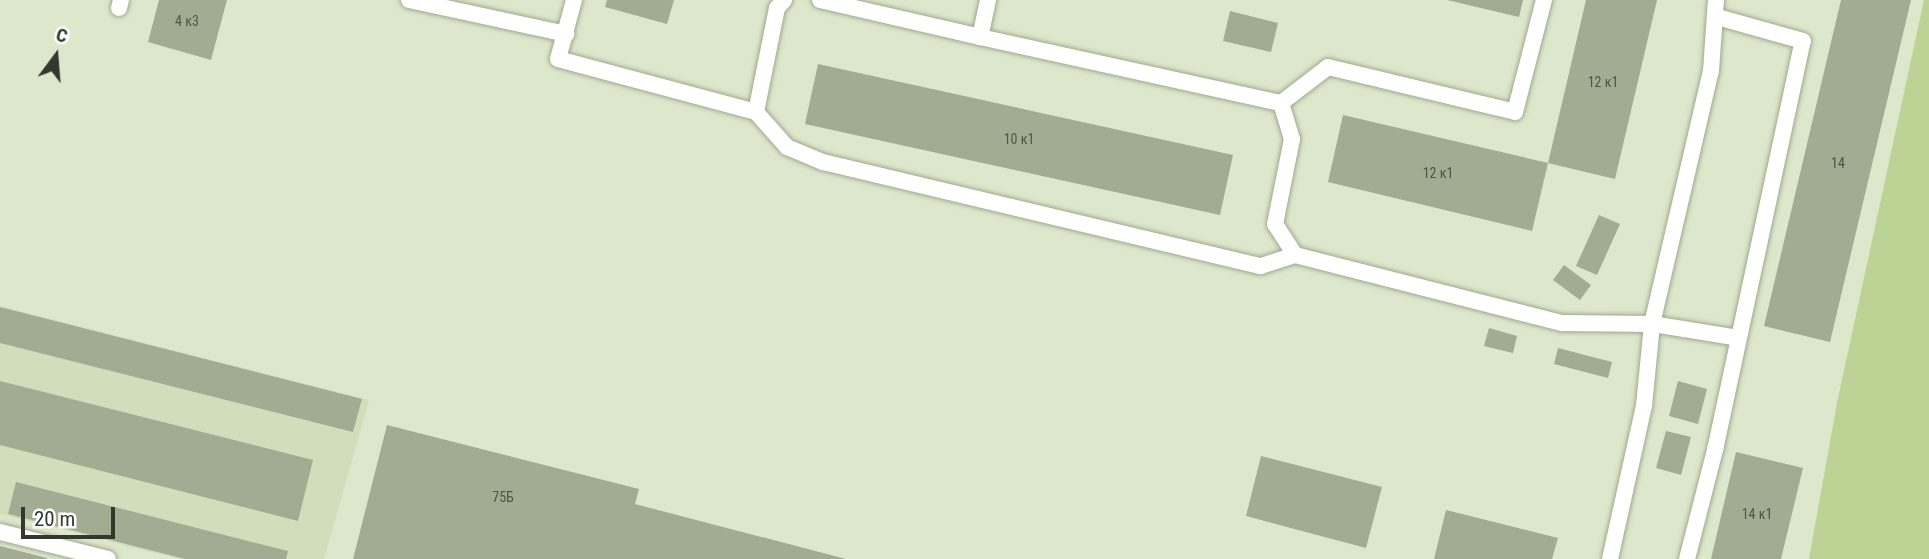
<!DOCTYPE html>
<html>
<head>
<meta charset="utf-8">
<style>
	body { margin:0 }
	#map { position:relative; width:1929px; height:559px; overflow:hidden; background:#dde7cc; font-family:"Roboto Condensed",sans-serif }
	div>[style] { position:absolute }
	.built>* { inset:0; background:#d1debc }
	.green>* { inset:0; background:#bcd395 }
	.building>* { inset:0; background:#a2ac93 }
	.roads { filter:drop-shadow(0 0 2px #9fa98f) drop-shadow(0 0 2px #9fa98f) }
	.service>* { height:16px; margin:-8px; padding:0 8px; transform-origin:8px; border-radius:8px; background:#fff }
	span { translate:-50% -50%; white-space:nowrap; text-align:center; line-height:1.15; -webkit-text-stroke:5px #fff; paint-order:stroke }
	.number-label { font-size:14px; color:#4f5446 }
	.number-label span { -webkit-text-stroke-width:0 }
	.north { position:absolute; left:21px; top:21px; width:70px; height:70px; -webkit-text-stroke:5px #fff; paint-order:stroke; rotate:16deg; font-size:19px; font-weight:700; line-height:28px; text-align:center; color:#33372d }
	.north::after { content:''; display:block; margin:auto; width:24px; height:32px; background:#33372d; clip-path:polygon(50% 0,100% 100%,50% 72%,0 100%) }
	.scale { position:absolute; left:21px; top:507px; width:94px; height:32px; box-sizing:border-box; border:4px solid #33372d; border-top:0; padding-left:9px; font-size:21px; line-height:24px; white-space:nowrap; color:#33372d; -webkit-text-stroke:5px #fff; paint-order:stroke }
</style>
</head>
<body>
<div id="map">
	<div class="built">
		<i style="clip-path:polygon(0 306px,369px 400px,324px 559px,179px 559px,0 514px)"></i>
	</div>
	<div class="green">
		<i style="clip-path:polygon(1924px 0,1929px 0,1929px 559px,1809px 559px,1837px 403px)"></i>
	</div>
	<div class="building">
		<i style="clip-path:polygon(159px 0,227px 0,211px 60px,148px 42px)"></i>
		<i style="clip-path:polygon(607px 0,674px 0,667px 24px,605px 7px)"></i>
		<i style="clip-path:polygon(1447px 0,1523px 0,1519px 17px)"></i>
		<i style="clip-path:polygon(1586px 0,1657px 0,1615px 179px,1548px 163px)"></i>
		<i style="clip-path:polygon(1841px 0,1911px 0,1830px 342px,1764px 326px)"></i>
		<i style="clip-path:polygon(1230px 11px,1278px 23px,1271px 52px,1223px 41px)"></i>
		<i style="clip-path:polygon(818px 64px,1233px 155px,1220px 215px,805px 124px)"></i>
		<i style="clip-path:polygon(1343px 115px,1548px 163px,1532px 231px,1328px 182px)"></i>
		<i style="clip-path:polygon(1599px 215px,1620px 224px,1597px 275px,1576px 266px)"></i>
		<i style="clip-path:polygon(1564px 265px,1591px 285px,1580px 300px,1553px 280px)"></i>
		<i style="clip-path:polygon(0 307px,362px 399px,353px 432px,0 343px)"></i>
		<i style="clip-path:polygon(1489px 328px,1517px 336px,1513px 353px,1484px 346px)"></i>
		<i style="clip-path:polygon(1558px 348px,1612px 362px,1608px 378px,1554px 364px)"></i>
		<i style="clip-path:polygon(0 381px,313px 460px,298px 521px,0 445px)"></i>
		<i style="clip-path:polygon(1678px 381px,1707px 389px,1698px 424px,1669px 416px)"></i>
		<i style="clip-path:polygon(387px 425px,639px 489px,635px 504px,846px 559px,353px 559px)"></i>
		<i style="clip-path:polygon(1666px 431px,1691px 437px,1681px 475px,1656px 468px)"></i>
		<i style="clip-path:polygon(1736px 452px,1803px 468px,1781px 559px,1711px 559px)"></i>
		<i style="clip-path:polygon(1261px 456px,1382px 487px,1366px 548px,1246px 516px)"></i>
		<i style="clip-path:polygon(16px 482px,288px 551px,286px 559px,185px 559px,8px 514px)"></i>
		<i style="clip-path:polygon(1446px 510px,1558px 538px,1552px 559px,1434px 559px)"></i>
		<i style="clip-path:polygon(0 546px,47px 558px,47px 559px,0 559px)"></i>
	</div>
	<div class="roads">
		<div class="service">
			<i style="left:409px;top:0;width:161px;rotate:12.2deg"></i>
			<i style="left:574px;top:0;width:61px;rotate:105.2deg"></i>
			<i style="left:558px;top:59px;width:205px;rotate:15deg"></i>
			<i style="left:756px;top:112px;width:47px;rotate:48.5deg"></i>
			<i style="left:787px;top:147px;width:39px;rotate:23deg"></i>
			<i style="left:823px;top:162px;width:450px;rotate:13.4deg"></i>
			<i style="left:1261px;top:266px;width:36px;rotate:-18deg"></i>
			<i style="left:1295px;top:255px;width:276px;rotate:14.3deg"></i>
			<i style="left:1562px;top:323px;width:90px;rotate:0.6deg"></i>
			<i style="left:1652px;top:324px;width:260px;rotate:-76.9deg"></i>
			<i style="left:1711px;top:71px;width:71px;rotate:-86deg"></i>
			<i style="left:820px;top:0;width:164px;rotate:13deg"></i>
			<i style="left:988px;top:0;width:38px;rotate:102deg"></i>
			<i style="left:980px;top:37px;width:308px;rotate:12.4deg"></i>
			<i style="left:119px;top:8px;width:8px;rotate:-76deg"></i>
			<i style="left:1281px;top:103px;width:59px;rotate:-37.5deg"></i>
			<i style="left:1328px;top:67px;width:192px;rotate:13.5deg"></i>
			<i style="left:1515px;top:112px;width:116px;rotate:-75.5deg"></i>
			<i style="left:1281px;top:103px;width:38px;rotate:73deg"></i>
			<i style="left:1292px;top:139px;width:87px;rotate:101.3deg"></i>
			<i style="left:1275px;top:224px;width:37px;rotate:57deg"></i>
			<i style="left:756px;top:112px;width:106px;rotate:-78.6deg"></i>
			<i style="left:777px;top:8px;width:11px;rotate:-49deg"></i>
			<i style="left:0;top:532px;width:111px;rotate:14deg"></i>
			<i style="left:1610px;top:559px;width:157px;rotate:-77.5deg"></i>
			<i style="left:1644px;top:406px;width:82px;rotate:-84.4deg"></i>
			<i style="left:1652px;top:324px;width:87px;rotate:9.2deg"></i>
			<i style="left:1687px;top:559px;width:113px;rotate:-75.6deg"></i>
			<i style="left:1715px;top:450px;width:418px;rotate:-77.9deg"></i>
			<i style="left:1803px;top:41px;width:89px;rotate:-164.4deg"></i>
		</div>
	</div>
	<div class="number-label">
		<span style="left:187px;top:21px">4 к3</span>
		<span style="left:1603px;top:82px">12 к1</span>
		<span style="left:1019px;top:139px">10 к1</span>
		<span style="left:1838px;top:163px">14</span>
		<span style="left:1438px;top:173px">12 к1</span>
		<span style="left:503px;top:497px">75Б</span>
		<span style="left:1757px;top:514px">14 к1</span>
	</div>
	<div class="north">С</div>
	<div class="scale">20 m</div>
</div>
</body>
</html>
